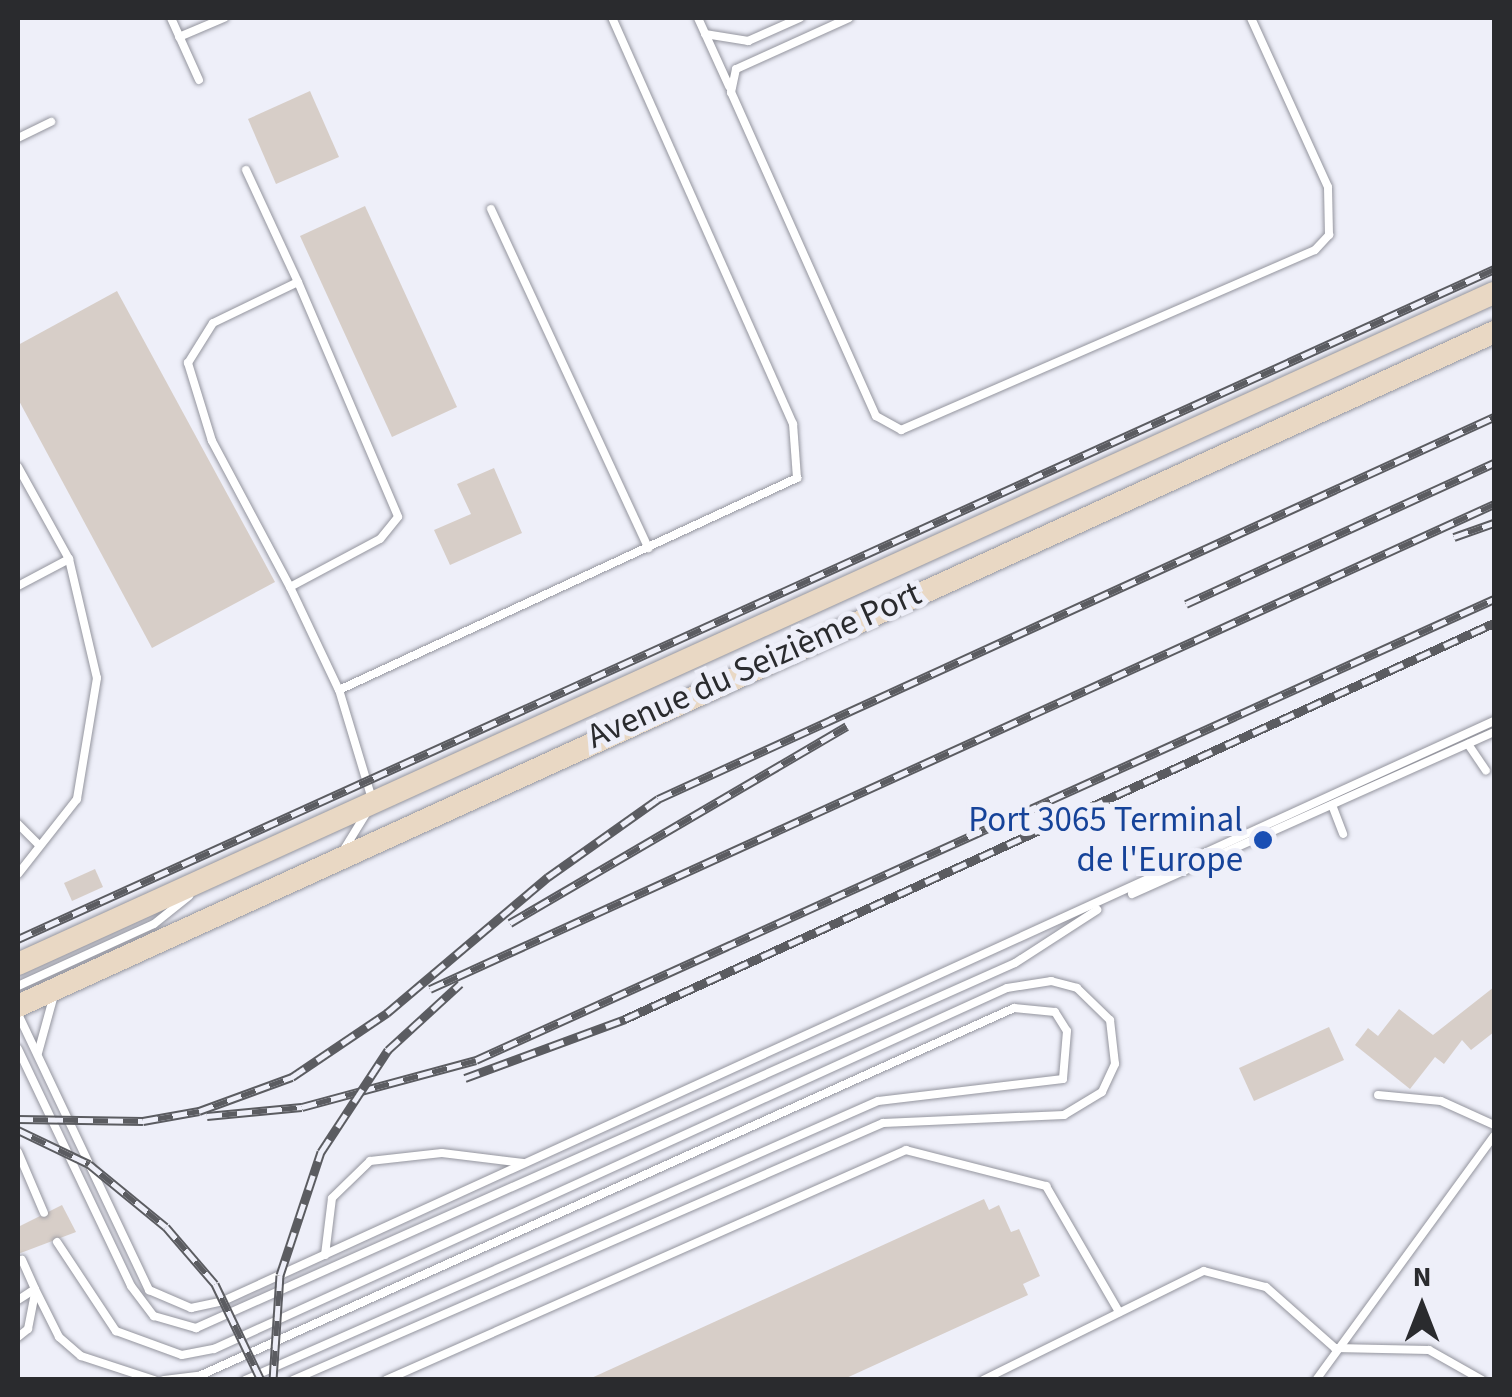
<!DOCTYPE html>
<html>
<head>
<meta charset="utf-8">
<style>
	body { margin:0 }
	#map { position:relative; width:1512px; height:1397px; overflow:hidden; background:#eeeff9; font-family:"Source Sans 3",sans-serif }
	div>[style] { position:absolute }
	.building>* { inset:0; background:#d7cec8 }
	.roads { filter:drop-shadow(0 0 2px #94959e) drop-shadow(0 0 2px #94959e) }
	.service>* { height:8px; margin:-4px; padding:0 4px; transform-origin:4px; border-radius:4px; background:#fff }
	.secondary>* { height:22px; margin:-11px; padding:0 11px; transform-origin:11px; border-radius:11px; background:#e9d8c4 }
	.rail>* { height:9px; margin-top:-4.5px; transform-origin:0; background:repeating-linear-gradient(90deg,#eeeff9 0 15px,#5b5c61 0 30px); box-sizing:border-box; border-block:2px solid #5b5c61 }
	.dots>* { width:28px; height:28px; translate:-50% -50%; box-sizing:border-box; border:5px solid #eeeff9; border-radius:50% }
	span { translate:-50% -50%; white-space:nowrap; text-align:center; line-height:1.15; -webkit-text-stroke:10px #eeeff9; paint-order:stroke }
	.street-label { font-size:35px; color:#2a2b2e }
	.transit-label { font-size:35px; color:#164399 }
	.right { translate:-100% -50%; text-align:right }
	.frame { position:absolute; inset:0; border:20px solid #2a2b2e; pointer-events:none }
	.north { position:absolute; left:1372px; top:1257px; width:100px; height:100px; -webkit-text-stroke:8px #eeeff9; paint-order:stroke; rotate:0deg; font-size:28px; font-weight:700; line-height:40px; text-align:center; color:#2a2b2e }
	.north::after { content:''; display:block; margin:auto; width:35px; height:45px; background:#2a2b2e; clip-path:polygon(50% 0,100% 100%,50% 72%,0 100%) }
</style>
</head>
<body>
<div id="map">
	<div class="building">
		<i style="clip-path:polygon(310px 91px,339px 157px,276px 184px,248px 119px)"></i>
		<i style="clip-path:polygon(365px 206px,457px 407px,392px 437px,300px 236px)"></i>
		<i style="clip-path:polygon(117px 291px,275px 582px,152px 648px,18px 399px,18px 345px)"></i>
		<i style="clip-path:polygon(494px 468px,522px 533px,450px 565px,434px 530px,471px 514px,457px 484px)"></i>
		<i style="clip-path:polygon(95px 869px,103px 887px,72px 901px,64px 883px)"></i>
		<i style="clip-path:polygon(1494px 987px,1494px 1032px,1471px 1050px,1462px 1040px,1444px 1064px,1435px 1057px,1410px 1089px,1355px 1045px,1368px 1028px,1378px 1036px,1399px 1009px,1433px 1035px)"></i>
		<i style="clip-path:polygon(1329px 1027px,1344px 1060px,1254px 1101px,1239px 1068px)"></i>
		<i style="clip-path:polygon(984px 1199px,989px 1210px,999px 1205px,1011px 1232px,1019px 1229px,1040px 1276px,1023px 1284px,1028px 1295px,842px 1380px,587px 1380px)"></i>
		<i style="clip-path:polygon(62px 1205px,76px 1232px,18px 1254px,18px 1227px)"></i>
	</div>
	<div class="roads">
		<div class="service">
			<i style="left:171px;top:18px;width:68px;rotate:65.7deg"></i>
			<i style="left:698px;top:18px;width:75px;rotate:65.5deg"></i>
			<i style="left:849px;top:18px;width:124px;rotate:155.7deg"></i>
			<i style="left:736px;top:69px;width:24px;rotate:102deg"></i>
			<i style="left:731px;top:92px;width:355px;rotate:65.9deg"></i>
			<i style="left:876px;top:416px;width:29px;rotate:29deg"></i>
			<i style="left:901px;top:430px;width:451px;rotate:-23.5deg"></i>
			<i style="left:1315px;top:250px;width:21px;rotate:-47deg"></i>
			<i style="left:1329px;top:235px;width:48px;rotate:-91.2deg"></i>
			<i style="left:1328px;top:187px;width:186px;rotate:-114.5deg"></i>
			<i style="left:705px;top:34px;width:44px;rotate:9.2deg"></i>
			<i style="left:748px;top:41px;width:57px;rotate:-23.9deg"></i>
			<i style="left:179px;top:37px;width:49px;rotate:-22.9deg"></i>
			<i style="left:18px;top:138px;width:37px;rotate:-26deg"></i>
			<i style="left:246px;top:170px;width:123px;rotate:65.1deg"></i>
			<i style="left:491px;top:209px;width:374px;rotate:65.1deg"></i>
			<i style="left:18px;top:467px;width:105px;rotate:61deg"></i>
			<i style="left:69px;top:559px;width:122px;rotate:76.8deg"></i>
			<i style="left:97px;top:678px;width:123px;rotate:99.4deg"></i>
			<i style="left:77px;top:799px;width:95px;rotate:128.2deg"></i>
			<i style="left:18px;top:586px;width:58px;rotate:-27.9deg"></i>
			<i style="left:290px;top:587px;width:166px;rotate:-118.1deg"></i>
			<i style="left:212px;top:441px;width:82px;rotate:-107.1deg"></i>
			<i style="left:188px;top:363px;width:47px;rotate:-58deg"></i>
			<i style="left:213px;top:323px;width:94px;rotate:-25.8deg"></i>
			<i style="left:298px;top:282px;width:255px;rotate:66.9deg"></i>
			<i style="left:398px;top:517px;width:28px;rotate:129deg"></i>
			<i style="left:380px;top:539px;width:102px;rotate:151.9deg"></i>
			<i style="left:290px;top:587px;width:114px;rotate:64.6deg"></i>
			<i style="left:1468px;top:744px;width:32px;rotate:56deg"></i>
			<i style="left:372px;top:799px;width:114px;rotate:-106.8deg"></i>
			<i style="left:339px;top:690px;width:505px;rotate:-24.84deg"></i>
			<i style="left:797px;top:478px;width:54px;rotate:-94.2deg"></i>
			<i style="left:793px;top:424px;width:445px;rotate:-114deg"></i>
			<i style="left:1332px;top:805px;width:31px;rotate:69deg"></i>
			<i style="left:18px;top:824px;width:30px;rotate:45deg"></i>
			<i style="left:343px;top:851px;width:46px;rotate:-58.4deg"></i>
			<i style="left:1132px;top:894px;width:397px;rotate:-24.1deg"></i>
			<i style="left:18px;top:986px;width:149px;rotate:-24.5deg"></i>
			<i style="left:154px;top:924px;width:45px;rotate:-38.7deg"></i>
			<i style="left:18px;top:1014px;width:306px;rotate:64.6deg"></i>
			<i style="left:149px;top:1290px;width:46px;rotate:23.2deg"></i>
			<i style="left:191px;top:1308px;width:33px;rotate:-12deg"></i>
			<i style="left:223px;top:1301px;width:1397px;rotate:-24.53deg"></i>
			<i style="left:18px;top:1049px;width:263px;rotate:64.5deg"></i>
			<i style="left:131px;top:1286px;width:38px;rotate:53deg"></i>
			<i style="left:154px;top:1316px;width:44px;rotate:15.9deg"></i>
			<i style="left:196px;top:1328px;width:897px;rotate:-24.02deg"></i>
			<i style="left:1015px;top:963px;width:98px;rotate:-32.9deg"></i>
			<i style="left:38px;top:1053px;width:60px;rotate:-74.6deg"></i>
			<i style="left:1378px;top:1095px;width:63px;rotate:5.4deg"></i>
			<i style="left:1441px;top:1101px;width:58px;rotate:24.4deg"></i>
			<i style="left:18px;top:1152px;width:66px;rotate:66.9deg"></i>
			<i style="left:57px;top:1242px;width:107px;rotate:56.5deg"></i>
			<i style="left:116px;top:1331px;width:70px;rotate:20deg"></i>
			<i style="left:182px;top:1355px;width:33px;rotate:-11deg"></i>
			<i style="left:214px;top:1349px;width:871px;rotate:-24.48deg"></i>
			<i style="left:1007px;top:988px;width:45px;rotate:-9deg"></i>
			<i style="left:1051px;top:981px;width:27px;rotate:15deg"></i>
			<i style="left:1077px;top:988px;width:46px;rotate:44.1deg"></i>
			<i style="left:1110px;top:1020px;width:44px;rotate:83.5deg"></i>
			<i style="left:1115px;top:1064px;width:31px;rotate:115deg"></i>
			<i style="left:1102px;top:1092px;width:44px;rotate:148.8deg"></i>
			<i style="left:1064px;top:1115px;width:181px;rotate:177.5deg"></i>
			<i style="left:883px;top:1123px;width:644px;rotate:156.46deg"></i>
			<i style="left:325px;top:1255px;width:57px;rotate:-83deg"></i>
			<i style="left:332px;top:1198px;width:53px;rotate:-44.2deg"></i>
			<i style="left:370px;top:1161px;width:72px;rotate:-6.3deg"></i>
			<i style="left:442px;top:1153px;width:82px;rotate:7deg"></i>
			<i style="left:35px;top:1289px;width:54px;rotate:63.4deg"></i>
			<i style="left:59px;top:1337px;width:29px;rotate:41deg"></i>
			<i style="left:81px;top:1356px;width:77px;rotate:18.2deg"></i>
			<i style="left:18px;top:1300px;width:20px;rotate:-33deg"></i>
			<i style="left:35px;top:1289px;width:32px;rotate:-114deg"></i>
			<i style="left:18px;top:1337px;width:13px;rotate:-39deg"></i>
			<i style="left:28px;top:1329px;width:36px;rotate:-79deg"></i>
			<i style="left:164px;top:1380px;width:35px;rotate:-7deg"></i>
			<i style="left:199px;top:1376px;width:894px;rotate:-24.3deg"></i>
			<i style="left:1014px;top:1008px;width:41px;rotate:5.6deg"></i>
			<i style="left:1055px;top:1012px;width:22px;rotate:58deg"></i>
			<i style="left:1067px;top:1031px;width:48px;rotate:94.8deg"></i>
			<i style="left:1063px;top:1079px;width:186px;rotate:173.2deg"></i>
			<i style="left:878px;top:1101px;width:692px;rotate:156.21deg"></i>
			<i style="left:386px;top:1380px;width:569px;rotate:-23.86deg"></i>
			<i style="left:906px;top:1150px;width:145px;rotate:14.4deg"></i>
			<i style="left:1046px;top:1186px;width:146px;rotate:59.9deg"></i>
			<i style="left:983px;top:1380px;width:246px;rotate:-26.3deg"></i>
			<i style="left:1204px;top:1271px;width:64px;rotate:14.5deg"></i>
			<i style="left:1266px;top:1287px;width:92px;rotate:41.5deg"></i>
			<i style="left:1335px;top:1348px;width:94px;rotate:1.2deg"></i>
			<i style="left:1429px;top:1350px;width:61px;rotate:29.5deg"></i>
			<i style="left:1316px;top:1380px;width:302px;rotate:-53.9deg"></i>
		</div>
		<div class="secondary">
			<i style="left:18px;top:964px;width:1621px;rotate:-24.45deg"></i>
			<i style="left:18px;top:1006px;width:1623px;rotate:-24.54deg"></i>
		</div>
	</div>
	<div class="rail">
		<i style="left:1454px;top:537px;width:42px;rotate:-19.3deg"></i>
		<i style="left:1186px;top:604px;width:339px;rotate:-24.6deg"></i>
		<i style="left:510px;top:923px;width:390px;rotate:-30.3deg"></i>
		<i style="left:18px;top:939px;width:1621px;rotate:-24.41deg"></i>
		<i style="left:430px;top:989px;width:1169px;rotate:-24.5deg"></i>
		<i style="left:465px;top:1078px;width:171px;rotate:-20.2deg"></i>
		<i style="left:625px;top:1019px;width:955px;rotate:-24.5deg"></i>
		<i style="left:207px;top:1116px;width:95px;rotate:-5.4deg"></i>
		<i style="left:302px;top:1107px;width:180px;rotate:-15.1deg"></i>
		<i style="left:476px;top:1060px;width:1118px;rotate:-24.36deg"></i>
		<i style="left:18px;top:1119px;width:125px;rotate:0.9deg"></i>
		<i style="left:143px;top:1121px;width:57px;rotate:-10.1deg"></i>
		<i style="left:199px;top:1111px;width:99px;rotate:-20.1deg"></i>
		<i style="left:292px;top:1077px;width:115px;rotate:-34deg"></i>
		<i style="left:387px;top:1013px;width:211px;rotate:-40.2deg"></i>
		<i style="left:548px;top:877px;width:135px;rotate:-35.3deg"></i>
		<i style="left:658px;top:799px;width:919px;rotate:-24.56deg"></i>
		<i style="left:18px;top:1130px;width:79px;rotate:25.6deg"></i>
		<i style="left:89px;top:1164px;width:99px;rotate:39.3deg"></i>
		<i style="left:166px;top:1227px;width:75px;rotate:49.3deg"></i>
		<i style="left:215px;top:1284px;width:106px;rotate:64.4deg"></i>
		<i style="left:273px;top:1380px;width:105px;rotate:-86.2deg"></i>
		<i style="left:280px;top:1275px;width:130px;rotate:-71.6deg"></i>
		<i style="left:321px;top:1152px;width:122px;rotate:-56.7deg"></i>
		<i style="left:388px;top:1050px;width:98px;rotate:-42.5deg"></i>
	</div>
	<div class="dots">
		<i style="left:1263px;top:840px;background:#1a4fb4"></i>
	</div>
	<div class="street-label">
		<span style="left:754px;top:665px;rotate:-24deg">Avenue du Seizième Port</span>
	</div>
	<div class="transit-label">
		<span class="right" style="left:1243px;top:840px">Port 3065 Terminal<br>de l'Europe</span>
	</div>
	<div class="frame"></div>
	<div class="north">N</div>
</div>
</body>
</html>
